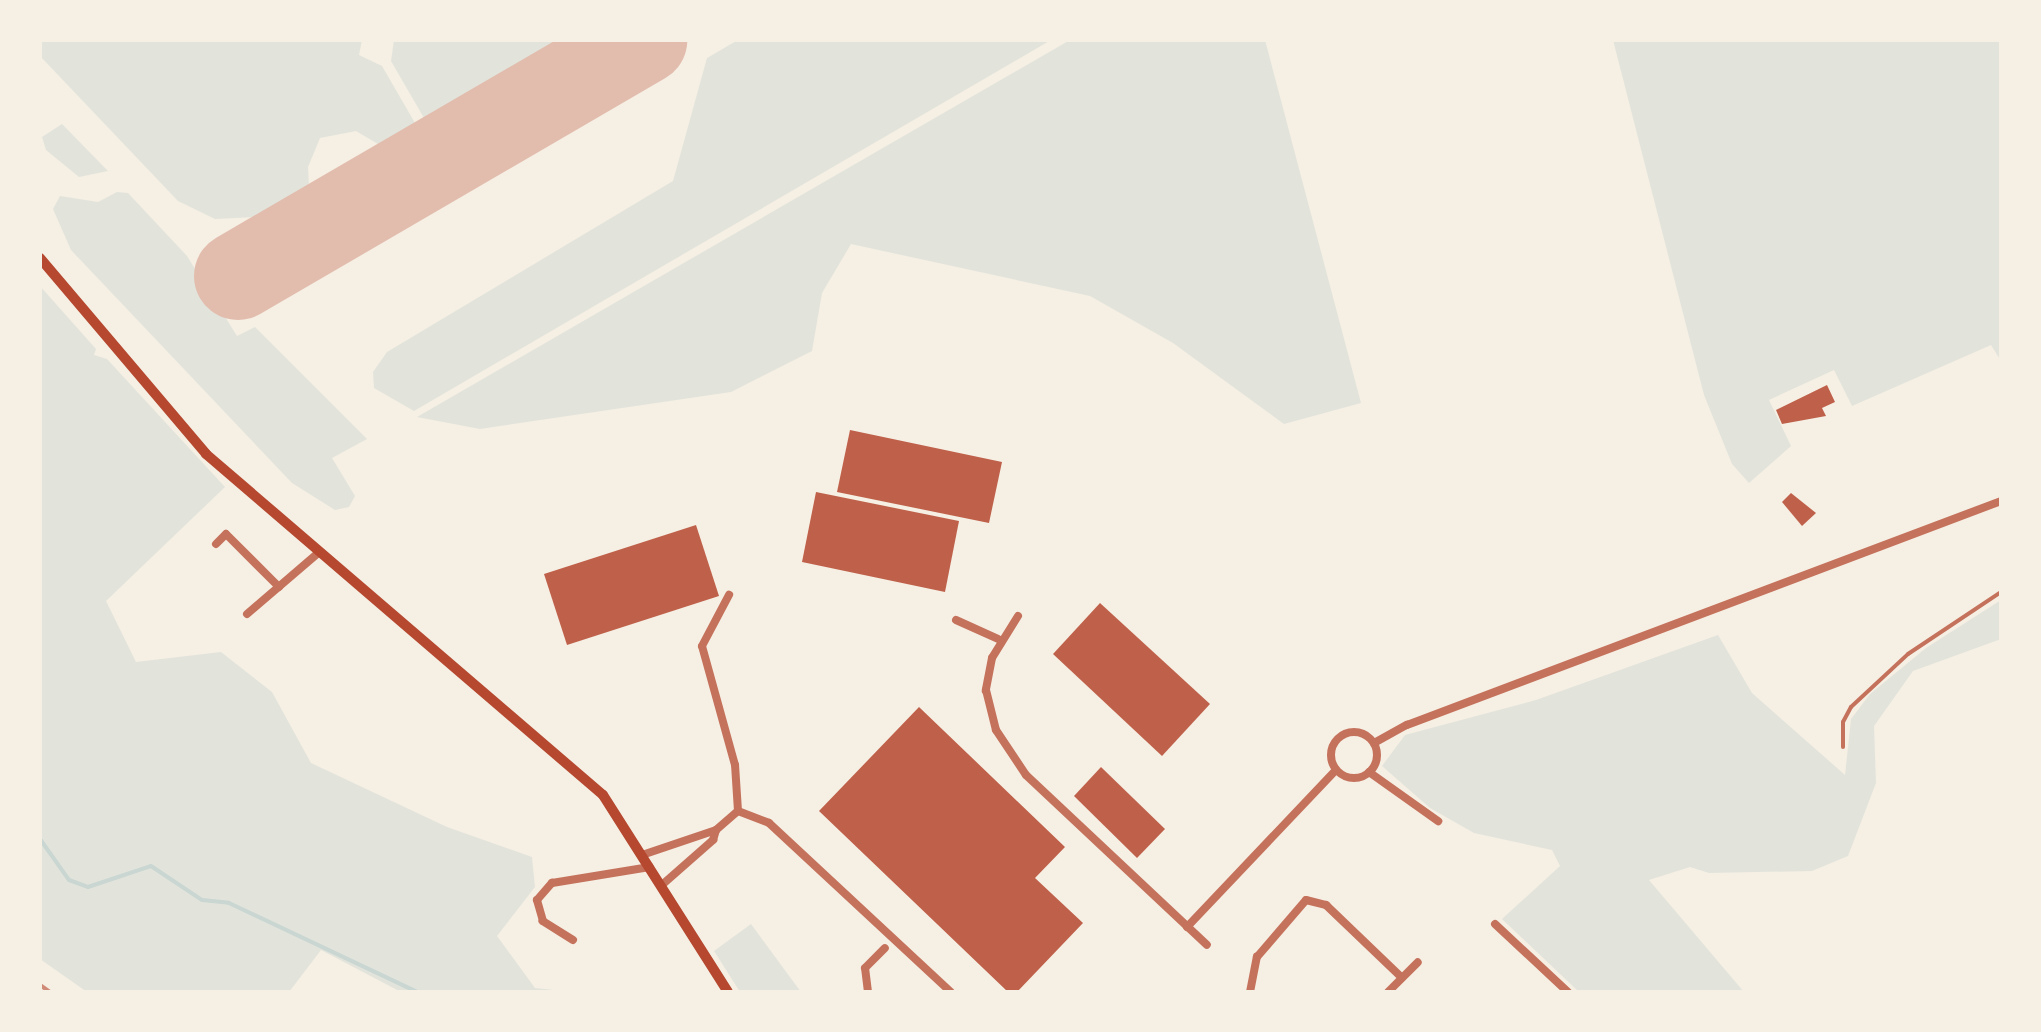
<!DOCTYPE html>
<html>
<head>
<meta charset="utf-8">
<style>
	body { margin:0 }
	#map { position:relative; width:2041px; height:1032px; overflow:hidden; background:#f6efe4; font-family:"Asap Condensed",sans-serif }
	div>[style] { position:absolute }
	.green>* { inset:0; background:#e2e4dc }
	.stream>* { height:4px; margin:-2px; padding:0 2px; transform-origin:2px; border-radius:2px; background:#c9d6d2 }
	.runway>* { height:88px; margin:-44px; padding:0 44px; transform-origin:44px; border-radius:44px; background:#e2bdae }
	.building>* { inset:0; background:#bf614a }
	.service>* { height:4px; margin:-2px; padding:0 2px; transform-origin:2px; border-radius:2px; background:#c5725c }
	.minor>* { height:8px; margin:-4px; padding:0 4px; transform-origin:4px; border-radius:4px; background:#c5725c }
	.minor>.ring { margin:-4px; padding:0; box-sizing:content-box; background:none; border:8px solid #c5725c; border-radius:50% }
	.secondary>* { height:10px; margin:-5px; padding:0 5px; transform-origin:5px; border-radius:5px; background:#b5482f }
	.rail>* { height:4px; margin:-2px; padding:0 2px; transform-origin:2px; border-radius:2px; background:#cf8b77 }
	span { translate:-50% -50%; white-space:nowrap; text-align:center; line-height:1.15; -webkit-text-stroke:10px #f6efe4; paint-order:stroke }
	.frame { position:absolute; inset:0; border:42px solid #f6efe4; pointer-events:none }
</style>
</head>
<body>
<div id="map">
	<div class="green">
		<i style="clip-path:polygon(40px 40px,362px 40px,359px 55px,382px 66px,415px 123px,378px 144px,356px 131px,320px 138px,308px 167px,309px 186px,257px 217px,215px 219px,178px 201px,40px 56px)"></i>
		<i style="clip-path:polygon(394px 40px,562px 40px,424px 118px,391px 61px)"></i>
		<i style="clip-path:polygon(738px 40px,1051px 40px,414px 411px,374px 388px,373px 372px,387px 352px,673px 181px,707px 58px)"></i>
		<i style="clip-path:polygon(1070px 40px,1265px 40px,1361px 403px,1284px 424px,1173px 343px,1090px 296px,851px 244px,822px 293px,812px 351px,731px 392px,480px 429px,417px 417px)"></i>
		<i style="clip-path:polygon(1613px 40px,2001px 40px,2001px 361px,1991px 345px,1852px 406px,1834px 370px,1769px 400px,1791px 446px,1749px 483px,1732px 464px,1704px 395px)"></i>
		<i style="clip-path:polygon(62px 124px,108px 171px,79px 177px,46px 150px,42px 137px)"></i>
		<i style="clip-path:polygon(117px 192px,128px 193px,187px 256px,237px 336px,255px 327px,367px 439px,332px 458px,355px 496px,349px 507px,335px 510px,292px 483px,71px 250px,53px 209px,60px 196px,98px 202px)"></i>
		<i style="clip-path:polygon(40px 286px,96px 349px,94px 355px,107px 359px,225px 487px,106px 601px,136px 662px,221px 652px,272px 692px,311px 763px,447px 827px,532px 857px,535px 887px,497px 936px,535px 988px,572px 992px,401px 992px,321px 950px,289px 992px,87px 992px,40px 959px)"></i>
		<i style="clip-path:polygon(2001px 600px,2001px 639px,1913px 671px,1874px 726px,1876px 783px,1848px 856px,1812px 871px,1709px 873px,1690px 867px,1649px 880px,1744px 992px,1579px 992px,1502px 919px,1560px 866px,1552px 850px,1474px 833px,1430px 808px,1382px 766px,1405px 735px,1536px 700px,1718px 635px,1752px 693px,1845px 775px,1851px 719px,1870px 694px,1926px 648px)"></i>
		<i style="clip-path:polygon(751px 924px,784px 969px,801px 992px,740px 992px,714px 951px)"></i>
	</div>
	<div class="stream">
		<i style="left:40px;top:839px;width:50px;rotate:54.7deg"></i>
		<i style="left:69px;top:880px;width:20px;rotate:20deg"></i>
		<i style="left:88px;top:887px;width:66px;rotate:-18.4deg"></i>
		<i style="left:151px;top:866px;width:61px;rotate:33.7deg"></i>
		<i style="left:202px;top:900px;width:27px;rotate:6deg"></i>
		<i style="left:229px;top:903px;width:208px;rotate:25.3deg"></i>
	</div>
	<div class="runway">
		<i style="left:238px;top:276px;width:469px;rotate:-30.2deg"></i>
	</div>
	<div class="building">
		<i style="clip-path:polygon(1827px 385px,1835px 402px,1822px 408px,1826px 416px,1782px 424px,1776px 410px)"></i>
		<i style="clip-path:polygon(850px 430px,1002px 462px,989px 523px,837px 492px)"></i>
		<i style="clip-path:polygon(816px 492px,959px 521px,945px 592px,802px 562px)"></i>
		<i style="clip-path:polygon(1791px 493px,1816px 513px,1802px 526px,1782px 502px)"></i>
		<i style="clip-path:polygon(696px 525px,719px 596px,567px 645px,544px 574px)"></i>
		<i style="clip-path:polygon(1100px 603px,1210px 704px,1162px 756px,1053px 654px)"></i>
		<i style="clip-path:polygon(919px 707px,1065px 847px,1035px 878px,1083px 923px,1017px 992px,1008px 992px,819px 811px)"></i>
		<i style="clip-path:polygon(1101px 767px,1165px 829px,1137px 858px,1074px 796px)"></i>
	</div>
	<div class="service">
		<i style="left:1843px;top:747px;width:25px;rotate:-90deg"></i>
		<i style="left:1843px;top:722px;width:17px;rotate:-62deg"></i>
		<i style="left:1851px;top:707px;width:78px;rotate:-42.9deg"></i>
		<i style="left:1908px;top:654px;width:112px;rotate:-33.7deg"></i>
	</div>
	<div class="minor">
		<i style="left:216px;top:544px;width:14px;rotate:-45deg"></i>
		<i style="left:226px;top:534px;width:75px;rotate:45deg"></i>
		<i style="left:247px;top:614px;width:92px;rotate:-40.6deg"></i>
		<i style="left:1018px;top:616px;width:49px;rotate:121.8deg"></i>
		<i style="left:992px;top:658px;width:33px;rotate:101deg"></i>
		<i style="left:986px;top:690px;width:41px;rotate:76deg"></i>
		<i style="left:996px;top:730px;width:54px;rotate:56.3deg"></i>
		<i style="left:1026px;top:775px;width:248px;rotate:43.2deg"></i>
		<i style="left:956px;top:620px;width:46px;rotate:24.3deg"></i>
		<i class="ring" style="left:1331px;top:732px;width:38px;height:38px"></i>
		<i style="left:1374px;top:743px;width:38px;rotate:-29deg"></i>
		<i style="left:1407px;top:725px;width:635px;rotate:-20.66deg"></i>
		<i style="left:1369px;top:772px;width:85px;rotate:35.4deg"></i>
		<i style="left:738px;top:811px;width:33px;rotate:21deg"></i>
		<i style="left:769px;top:823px;width:248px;rotate:42.9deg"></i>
		<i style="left:645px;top:854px;width:75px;rotate:-18.7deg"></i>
		<i style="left:716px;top:830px;width:29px;rotate:-41deg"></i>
		<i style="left:738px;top:811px;width:46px;rotate:-93.7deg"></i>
		<i style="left:735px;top:765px;width:123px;rotate:-105.5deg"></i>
		<i style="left:702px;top:646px;width:58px;rotate:-62.1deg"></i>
		<i style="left:663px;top:884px;width:67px;rotate:-41.3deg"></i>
		<i style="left:713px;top:840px;width:10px;rotate:-73deg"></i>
		<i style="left:1495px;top:924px;width:100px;rotate:43deg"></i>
		<i style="left:1187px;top:927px;width:216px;rotate:-46.5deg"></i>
		<i style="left:573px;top:940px;width:36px;rotate:-148deg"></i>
		<i style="left:543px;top:921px;width:22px;rotate:-106deg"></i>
		<i style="left:537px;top:900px;width:23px;rotate:-49deg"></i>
		<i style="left:552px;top:883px;width:99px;rotate:-9.3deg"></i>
		<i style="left:868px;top:992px;width:24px;rotate:-97deg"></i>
		<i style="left:865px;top:968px;width:28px;rotate:-45deg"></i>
		<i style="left:1250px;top:992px;width:36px;rotate:-79deg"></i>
		<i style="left:1257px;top:957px;width:75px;rotate:-49.3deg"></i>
		<i style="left:1306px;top:900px;width:21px;rotate:14deg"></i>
		<i style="left:1326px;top:905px;width:105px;rotate:43.8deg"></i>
		<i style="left:1388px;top:992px;width:42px;rotate:-45deg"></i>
	</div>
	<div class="secondary">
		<i style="left:40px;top:258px;width:257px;rotate:49.7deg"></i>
		<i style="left:206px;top:454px;width:523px;rotate:40.66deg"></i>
		<i style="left:603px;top:795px;width:233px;rotate:57.6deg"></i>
	</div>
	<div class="rail">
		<i style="left:40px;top:985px;width:12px;rotate:35deg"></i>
	</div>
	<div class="frame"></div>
</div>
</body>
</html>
